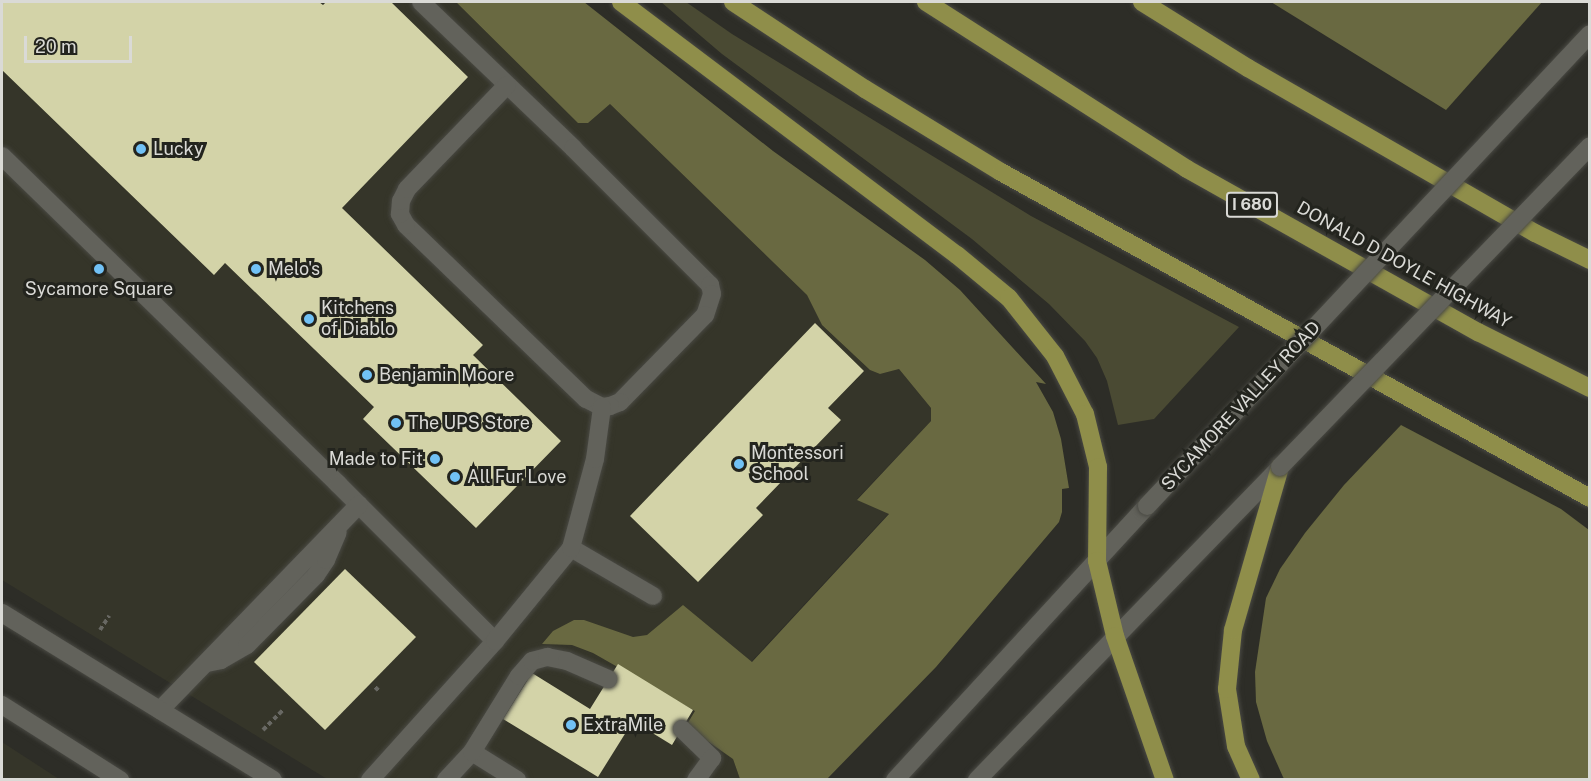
<!DOCTYPE html>
<html>
<head>
<meta charset="utf-8">
<style>
	body { margin:0 }
	#map { position:relative; width:1591px; height:781px; overflow:hidden; background:#2d2d27; font-family:"Public Sans",sans-serif }
	div>[style] { position:absolute }
	.built>* { inset:0; background:#353529 }
	.green>* { inset:0; background:#4a4a33 }
	.forest>* { inset:0; background:#696941 }
	.building>* { inset:0; background:#d3d3a8 }
	.path>* { height:4px; margin-top:-2px; transform-origin:0; background:repeating-linear-gradient(90deg,#686863 0 4.5px,transparent 0 7.5px) }
	.roads { filter:drop-shadow(0 0 2px #494943) drop-shadow(0 0 2px #494943) }
	.service>* { height:18px; margin:-9px; padding:0 9px; transform-origin:9px; border-radius:9px; background:#62625b }
	.secondary>* { height:18px; margin:-9px; padding:0 9px; transform-origin:9px; border-radius:9px; background:#62625b }
	.motorway>* { height:18px; margin:-9px; padding:0 9px; transform-origin:9px; border-radius:9px; background:#8f8e4a }
	.bridges { filter:drop-shadow(0 0 2px #494943) drop-shadow(0 0 2px #494943) }
	.secondary-bridge>* { height:18px; margin:-9px; padding:0 9px; transform-origin:9px; border-radius:9px; background:#62625b }
	.dots>* { width:16px; height:16px; translate:-50% -50%; box-sizing:border-box; border:3px solid #23241e; border-radius:50% }
	span { translate:-50% -50%; white-space:nowrap; text-align:center; line-height:1.15; -webkit-text-stroke:6px #23241e; paint-order:stroke }
	.shield-label span { padding:2px 4px; background:#23241e; border:2px solid; border-radius:4px; -webkit-text-stroke-width:0 }
	.shield-label { font-size:16px; color:#dadad6; font-weight:700 }
	.poi-label { font-size:18px; color:#dadad6 }
	.left { translate:0 -50%; text-align:left }
	.right { translate:-100% -50%; text-align:right }
	.street-label { font-size:18px; color:#dadad6 }
	.frame { position:absolute; inset:0; border:3px solid #dadad6; pointer-events:none }
	.scale { position:absolute; left:24px; top:36px; width:108px; height:27px; box-sizing:border-box; border:3px solid #dadad6; border-top:0; padding-left:8px; font-size:18px; line-height:21px; white-space:nowrap; color:#dadad6; -webkit-text-stroke:4px #23241e; paint-order:stroke }
</style>
</head>
<body>
<div id="map">
	<div class="built">
		<i style="clip-path:polygon(2px 2px,456px 2px,536px 81px,588px 123px,610px 104px,807px 295px,822px 325px,870px 370px,880px 374px,899px 369px,931px 408px,931px 421px,857px 499px,889px 513px,751px 662px,733px 759px,740px 779px,327px 779px,2px 580px)"></i>
		<i style="clip-path:polygon(2px 742px,59px 779px,2px 779px)"></i>
	</div>
	<div class="green">
		<i style="clip-path:polygon(661px 2px,686px 2px,732px 34px,1031px 216px,1239px 327px,1154px 419px,1118px 425px,1107px 381px,1097px 358px,1085px 341px,1049px 304px,972px 239px,722px 54px)"></i>
	</div>
	<div class="forest">
		<i style="clip-path:polygon(456px 2px,584px 2px,773px 151px,925px 260px,960px 290px,1046px 384px,1036px 382px,1053px 412px,1061px 439px,1069px 488px,1062px 489px,1062px 512px,1059px 522px,936px 667px,827px 779px,740px 779px,733px 759px,686px 726px,695px 711px,593px 653px,572px 645px,542px 644px,553px 631px,574px 620px,584px 620px,633px 637px,647px 635px,683px 605px,752px 662px,889px 514px,857px 500px,931px 421px,931px 408px,899px 369px,880px 374px,870px 370px,822px 325px,807px 295px,610px 104px,588px 123px,578px 123px)"></i>
		<i style="clip-path:polygon(1271px 2px,1542px 2px,1446px 110px)"></i>
		<i style="clip-path:polygon(1401px 425px,1561px 509px,1589px 530px,1589px 779px,1285px 780px,1283px 777px,1267px 741px,1256px 702px,1255px 672px,1266px 598px,1280px 569px,1305px 533px,1344px 485px)"></i>
	</div>
	<div class="building">
		<i style="clip-path:polygon(2px 2px,319px 2px,323px 5px,326px 2px,391px 2px,468px 77px,342px 208px,483px 345px,473px 355px,561px 441px,476px 528px,363px 419px,374px 407px,225px 263px,214px 275px,2px 70px)"></i>
		<i style="clip-path:polygon(815px 323px,864px 371px,828px 408px,841px 420px,756px 508px,763px 515px,698px 582px,630px 516px)"></i>
		<i style="clip-path:polygon(345px 569px,416px 637px,325px 730px,254px 662px)"></i>
		<i style="clip-path:polygon(618px 664px,693px 710px,672px 745px,633px 721px,598px 777px,503px 719px,532px 673px,590px 709px)"></i>
	</div>
	<div class="path">
		<i style="left:100px;top:630px;width:17px;rotate:-57deg"></i>
		<i style="left:375px;top:687px;width:7px;rotate:45deg"></i>
		<i style="left:263px;top:730px;width:28px;rotate:-45deg"></i>
	</div>
	<div class="roads">
		<div class="service">
			<i style="left:421px;top:2px;width:211px;rotate:43.8deg"></i>
			<i style="left:573px;top:148px;width:194px;rotate:45deg"></i>
			<i style="left:710px;top:285px;width:9px;rotate:77deg"></i>
			<i style="left:712px;top:294px;width:22px;rotate:108deg"></i>
			<i style="left:705px;top:315px;width:122px;rotate:134.3deg"></i>
			<i style="left:620px;top:402px;width:11px;rotate:158deg"></i>
			<i style="left:610px;top:406px;width:8px;rotate:173deg"></i>
			<i style="left:602px;top:407px;width:18px;rotate:-153deg"></i>
			<i style="left:586px;top:399px;width:250px;rotate:-136deg"></i>
			<i style="left:406px;top:225px;width:13px;rotate:-119deg"></i>
			<i style="left:400px;top:214px;width:13px;rotate:-86deg"></i>
			<i style="left:401px;top:201px;width:13px;rotate:-63deg"></i>
			<i style="left:407px;top:189px;width:144px;rotate:-46.1deg"></i>
			<i style="left:2px;top:156px;width:470px;rotate:44.3deg"></i>
			<i style="left:338px;top:484px;width:222px;rotate:45deg"></i>
			<i style="left:571px;top:548px;width:95px;rotate:30.3deg"></i>
			<i style="left:207px;top:663px;width:14px;rotate:-12deg"></i>
			<i style="left:221px;top:660px;width:30px;rotate:-30deg"></i>
			<i style="left:247px;top:645px;width:98px;rotate:-45.4deg"></i>
			<i style="left:316px;top:575px;width:18px;rotate:-56deg"></i>
			<i style="left:326px;top:560px;width:30px;rotate:-67deg"></i>
			<i style="left:160px;top:710px;width:286px;rotate:-45.9deg"></i>
			<i style="left:682px;top:729px;width:42px;rotate:44deg"></i>
			<i style="left:712px;top:758px;width:27px;rotate:126deg"></i>
			<i style="left:472px;top:752px;width:53px;rotate:31.9deg"></i>
			<i style="left:370px;top:780px;width:187px;rotate:-48deg"></i>
			<i style="left:495px;top:641px;width:120px;rotate:-50.7deg"></i>
			<i style="left:571px;top:548px;width:92px;rotate:-74.9deg"></i>
			<i style="left:595px;top:459px;width:52px;rotate:-82.3deg"></i>
			<i style="left:446px;top:780px;width:38px;rotate:-47deg"></i>
			<i style="left:472px;top:752px;width:89px;rotate:-58.3deg"></i>
			<i style="left:519px;top:676px;width:20px;rotate:-49deg"></i>
			<i style="left:532px;top:661px;width:16px;rotate:-15deg"></i>
			<i style="left:547px;top:657px;width:20px;rotate:11deg"></i>
			<i style="left:567px;top:661px;width:45px;rotate:23.7deg"></i>
		</div>
		<div class="secondary">
			<i style="left:2px;top:613px;width:318px;rotate:31.6deg"></i>
			<i style="left:2px;top:705px;width:140px;rotate:32.4deg"></i>
			<i style="left:895px;top:780px;width:372px;rotate:-47.4deg"></i>
			<i style="left:977px;top:780px;width:436px;rotate:-45.9deg"></i>
		</div>
		<div class="motorway">
			<i style="left:621px;top:2px;width:421px;rotate:37deg"></i>
			<i style="left:957px;top:255px;width:67px;rotate:39.6deg"></i>
			<i style="left:1009px;top:298px;width:74px;rotate:51.6deg"></i>
			<i style="left:1055px;top:356px;width:65px;rotate:62.7deg"></i>
			<i style="left:1085px;top:414px;width:55px;rotate:76.2deg"></i>
			<i style="left:1098px;top:467px;width:94px;rotate:90.6deg"></i>
			<i style="left:1097px;top:561px;width:77px;rotate:76.5deg"></i>
			<i style="left:1115px;top:636px;width:152px;rotate:70.9deg"></i>
			<i style="left:733px;top:2px;width:158px;rotate:33.4deg"></i>
			<i style="left:865px;top:89px;width:159px;rotate:31.4deg"></i>
			<i style="left:1001px;top:172px;width:673px;rotate:28.96deg"></i>
			<i style="left:926px;top:2px;width:310px;rotate:32.6deg"></i>
			<i style="left:1187px;top:169px;width:334px;rotate:29.3deg"></i>
			<i style="left:1478px;top:332px;width:125px;rotate:26.6deg"></i>
			<i style="left:1142px;top:2px;width:125px;rotate:31.9deg"></i>
			<i style="left:1248px;top:68px;width:331px;rotate:29.9deg"></i>
			<i style="left:1535px;top:233px;width:61px;rotate:26.1deg"></i>
			<i style="left:1251px;top:780px;width:37px;rotate:-114deg"></i>
			<i style="left:1236px;top:746px;width:58px;rotate:-99deg"></i>
			<i style="left:1227px;top:689px;width:59px;rotate:-84.2deg"></i>
			<i style="left:1233px;top:630px;width:170px;rotate:-73.9deg"></i>
		</div>
	</div>
	<div class="bridges">
		<div class="secondary-bridge">
			<i style="left:1280px;top:467px;width:446px;rotate:-46deg"></i>
			<i style="left:1147px;top:506px;width:647px;rotate:-46.82deg"></i>
		</div>
	</div>
	<div class="dots">
		<i style="left:141px;top:149px;background:#71c1f5"></i>
		<i style="left:99px;top:269px;background:#71c1f5"></i>
		<i style="left:256px;top:269px;background:#71c1f5"></i>
		<i style="left:309px;top:319px;background:#71c1f5"></i>
		<i style="left:367px;top:375px;background:#71c1f5"></i>
		<i style="left:396px;top:423px;background:#71c1f5"></i>
		<i style="left:435px;top:459px;background:#71c1f5"></i>
		<i style="left:739px;top:464px;background:#71c1f5"></i>
		<i style="left:455px;top:477px;background:#71c1f5"></i>
		<i style="left:571px;top:725px;background:#71c1f5"></i>
	</div>
	<div class="shield-label">
		<span style="left:1252px;top:205px">I 680</span>
	</div>
	<div class="poi-label">
		<span class="left" style="left:153px;top:149px">Lucky</span>
		<span class="left" style="left:268px;top:269px">Melo's</span>
		<span style="left:99px;top:289px">Sycamore Square</span>
		<span class="left" style="left:321px;top:319px">Kitchens<br>of Diablo</span>
		<span class="left" style="left:379px;top:375px">Benjamin Moore</span>
		<span class="left" style="left:408px;top:423px">The UPS Store</span>
		<span class="left" style="left:751px;top:464px">Montessori<br>School</span>
		<span class="right" style="left:423px;top:459px">Made to Fit</span>
		<span class="left" style="left:467px;top:477px">All Fur Love</span>
		<span class="left" style="left:583px;top:725px">ExtraMile</span>
	</div>
	<div class="street-label">
		<span style="left:1404px;top:265px;rotate:29deg">DONALD D DOYLE HIGHWAY</span>
		<span style="left:1241px;top:406px;rotate:-47deg">SYCAMORE VALLEY ROAD</span>
	</div>
	<div class="frame"></div>
	<div class="scale">20 m</div>
</div>
</body>
</html>
